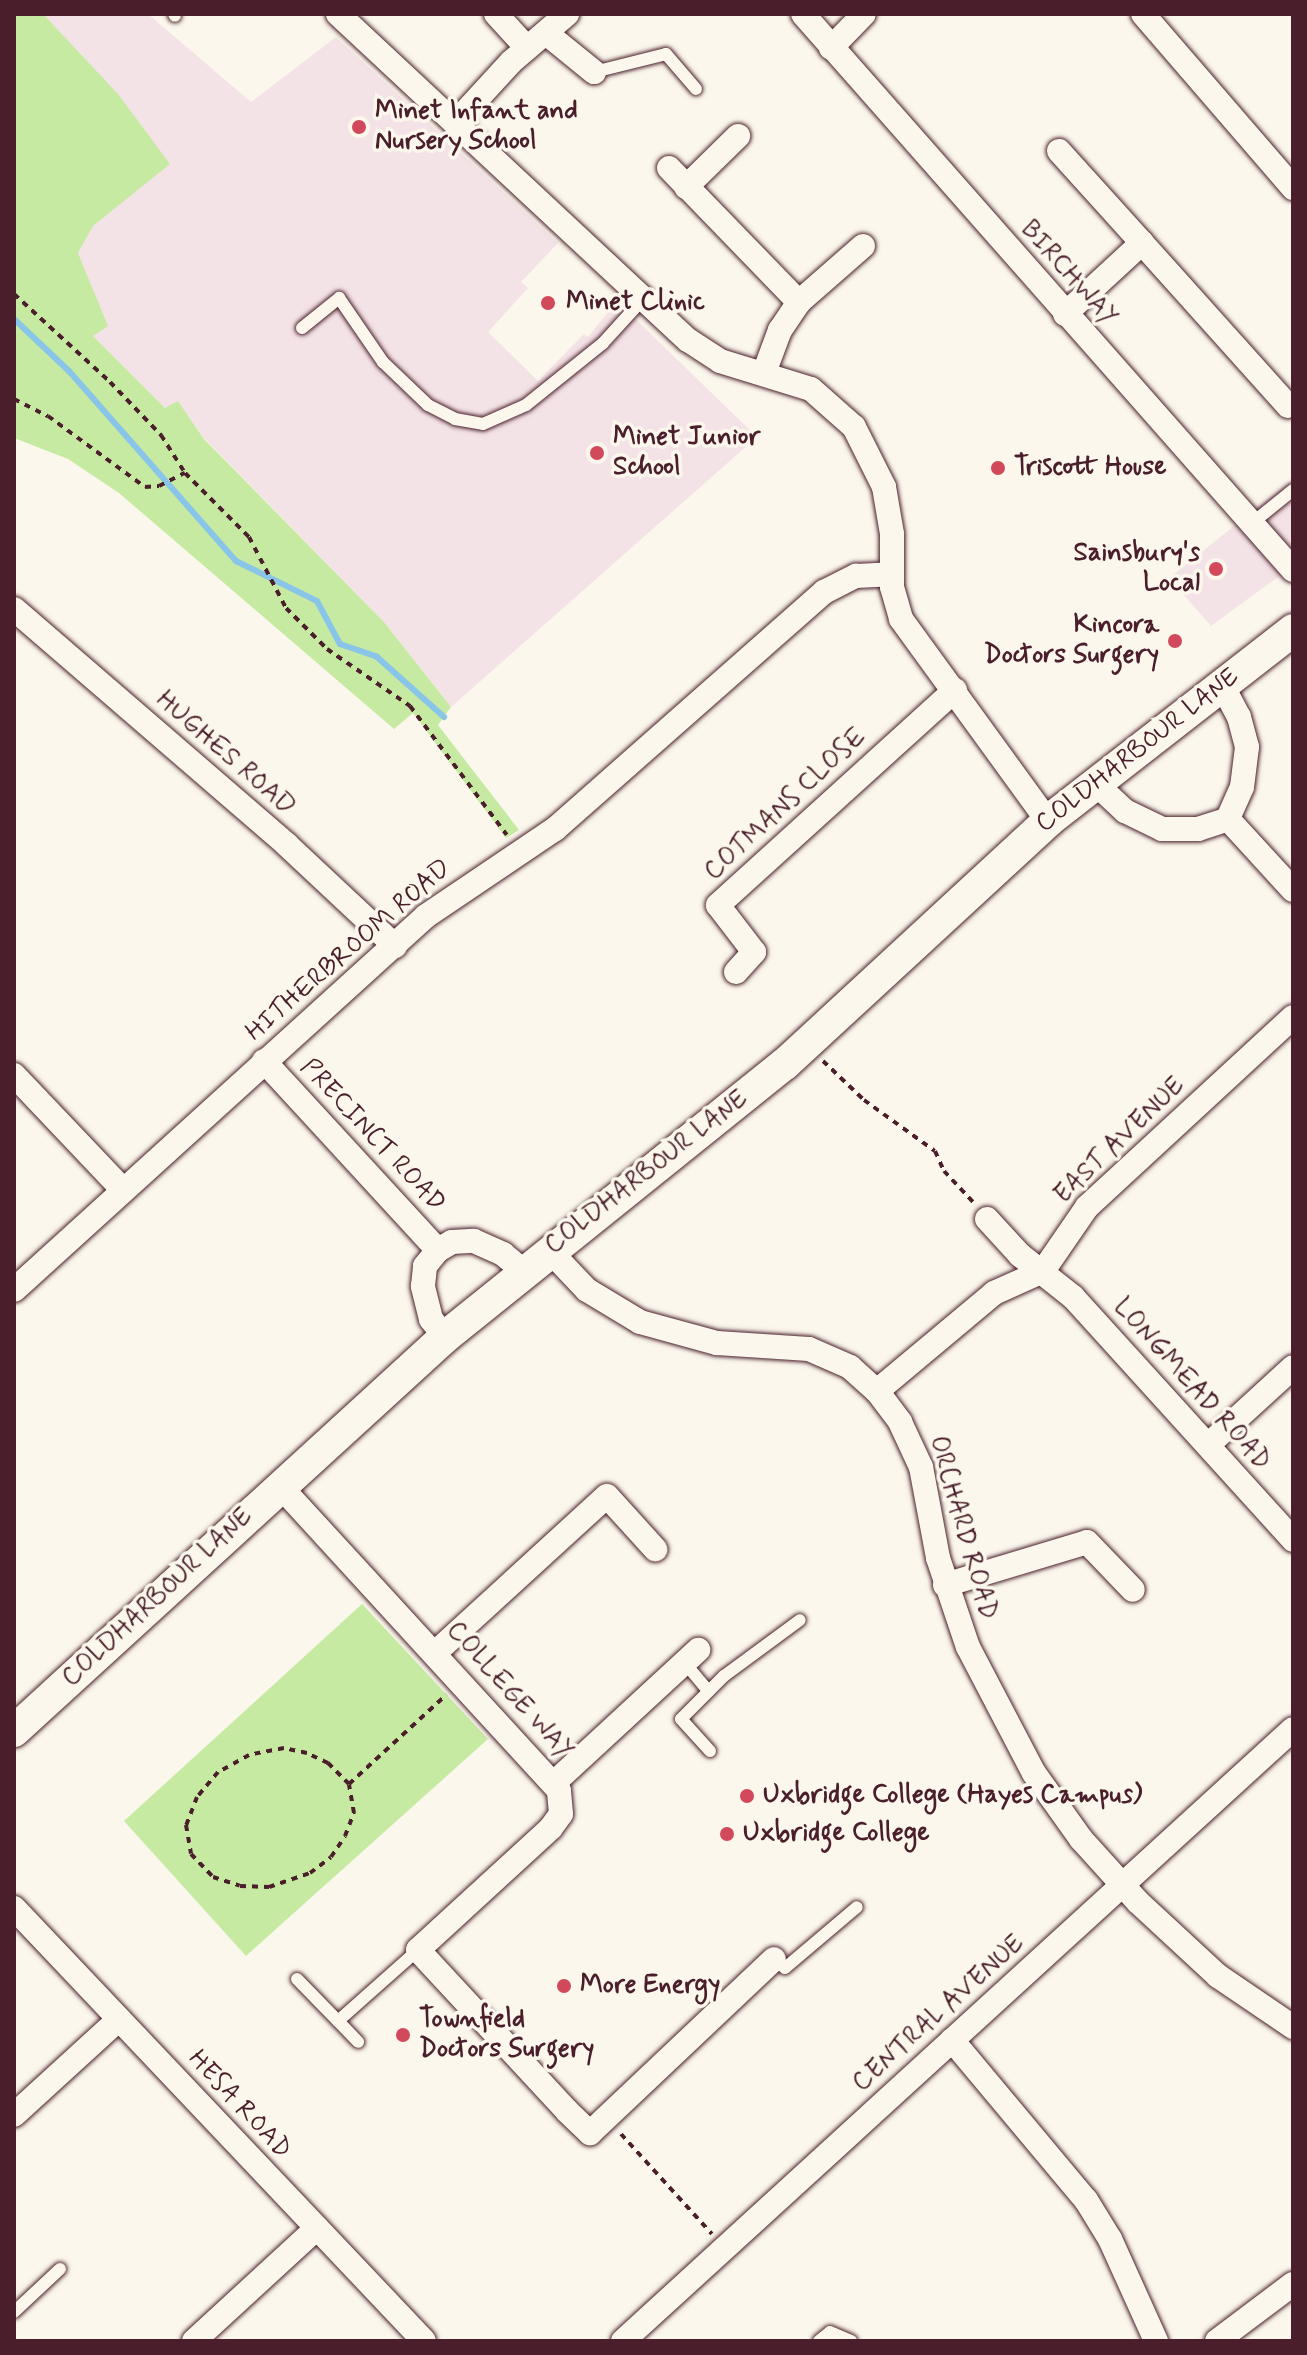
<!DOCTYPE html>
<html>
<head>
<meta charset="utf-8">
<style>
	body { margin:0 }
	#map { position:relative; width:1307px; height:2355px; overflow:hidden; background:#fbf7ec; font-family:Mynerve,sans-serif }
	div>[style] { position:absolute }
	.built>* { inset:0; background:#f4e3e6 }
	.green>* { inset:0; background:#c7eaa3 }
	.stream>* { height:6px; margin:-3px; padding:0 3px; transform-origin:3px; border-radius:3px; background:#89c4e9 }
	.path>* { height:4px; margin-top:-2px; transform-origin:0; background:repeating-linear-gradient(90deg,#4a1f2b 0 6px,transparent 0 12px) }
	.roads { filter:drop-shadow(0 0 2px #4a1f2b) drop-shadow(0 0 2px #4a1f2b) }
	.lane>* { height:12px; margin:-6px; padding:0 6px; transform-origin:6px; border-radius:6px; background:#fbf7ec }
	.street>* { height:24px; margin:-12px; padding:0 12px; transform-origin:12px; border-radius:12px; background:#fbf7ec }
	.secondary>* { height:32px; margin:-16px; padding:0 16px; transform-origin:16px; border-radius:16px; background:#fbf7ec }
	.dots>* { width:22px; height:22px; translate:-50% -50%; box-sizing:border-box; border:4px solid #fbf7ec; border-radius:50% }
	span { translate:-50% -50%; white-space:nowrap; text-align:center; line-height:1.15; -webkit-text-stroke:7px #fbf7ec; paint-order:stroke }
	.poi-label { font-size:26px; color:#4a1f2b; font-weight:700 }
	.left { translate:0 -50%; text-align:left }
	.right { translate:-100% -50%; text-align:right }
	.street-label { font-size:26px; color:#4a1f2b }
	.frame { position:absolute; inset:0; border:16px solid #4a1f2b; pointer-events:none }
</style>
</head>
<body>
<div id="map">
	<div class="built">
		<i style="clip-path:polygon(14px 14px,148px 14px,251px 102px,336px 37px,558px 243px,521px 282px,528px 288px,488px 332px,538px 381px,584px 334px,588px 337px,617px 301px,757px 437px,451px 707px,384px 622px,204px 438px,178px 402px,166px 409px,14px 257px)"></i>
		<i style="clip-path:polygon(1293px 479px,1293px 566px,1211px 626px,1169px 578px)"></i>
	</div>
	<div class="green">
		<i style="clip-path:polygon(14px 14px,43px 14px,118px 94px,170px 164px,93px 226px,78px 253px,108px 326px,93px 336px,165px 408px,178px 401px,204px 439px,384px 622px,451px 707px,438px 725px,519px 830px,506px 838px,413px 713px,394px 729px,119px 493px,68px 459px,14px 438px)"></i>
		<i style="clip-path:polygon(362px 1604px,488px 1739px,246px 1956px,124px 1821px)"></i>
	</div>
	<div class="stream">
		<i style="left:14px;top:319px;width:76px;rotate:43.4deg"></i>
		<i style="left:69px;top:371px;width:253px;rotate:48.7deg"></i>
		<i style="left:236px;top:561px;width:90px;rotate:26.3deg"></i>
		<i style="left:317px;top:601px;width:49px;rotate:61.9deg"></i>
		<i style="left:340px;top:644px;width:39px;rotate:19deg"></i>
		<i style="left:377px;top:657px;width:90px;rotate:41.8deg"></i>
	</div>
	<div class="path">
		<i style="left:14px;top:294px;width:130px;rotate:42.5deg"></i>
		<i style="left:110px;top:382px;width:74px;rotate:46.1deg"></i>
		<i style="left:161px;top:435px;width:45px;rotate:57.7deg"></i>
		<i style="left:14px;top:399px;width:38px;rotate:27deg"></i>
		<i style="left:48px;top:416px;width:120px;rotate:36.2deg"></i>
		<i style="left:145px;top:487px;width:14px;rotate:-4deg"></i>
		<i style="left:159px;top:486px;width:29px;rotate:-27deg"></i>
		<i style="left:185px;top:473px;width:91px;rotate:45deg"></i>
		<i style="left:249px;top:537px;width:80px;rotate:62.5deg"></i>
		<i style="left:286px;top:608px;width:58px;rotate:45deg"></i>
		<i style="left:327px;top:649px;width:101px;rotate:34.5deg"></i>
		<i style="left:410px;top:706px;width:161px;rotate:53.1deg"></i>
		<i style="left:823px;top:1061px;width:57px;rotate:43.6deg"></i>
		<i style="left:864px;top:1100px;width:87px;rotate:35.7deg"></i>
		<i style="left:935px;top:1151px;width:22px;rotate:66deg"></i>
		<i style="left:944px;top:1171px;width:45px;rotate:46.8deg"></i>
		<i style="left:349px;top:1784px;width:30px;rotate:-135deg"></i>
		<i style="left:328px;top:1763px;width:23px;rotate:-155deg"></i>
		<i style="left:307px;top:1753px;width:24px;rotate:-168deg"></i>
		<i style="left:284px;top:1748px;width:36px;rotate:169deg"></i>
		<i style="left:249px;top:1755px;width:35px;rotate:151deg"></i>
		<i style="left:218px;top:1772px;width:33px;rotate:130deg"></i>
		<i style="left:197px;top:1797px;width:30px;rotate:111deg"></i>
		<i style="left:186px;top:1825px;width:29px;rotate:80deg"></i>
		<i style="left:191px;top:1854px;width:32px;rotate:46deg"></i>
		<i style="left:213px;top:1877px;width:28px;rotate:18deg"></i>
		<i style="left:240px;top:1886px;width:29px;rotate:2deg"></i>
		<i style="left:269px;top:1887px;width:43px;rotate:-18.9deg"></i>
		<i style="left:310px;top:1873px;width:26px;rotate:-37deg"></i>
		<i style="left:331px;top:1857px;width:25px;rotate:-56deg"></i>
		<i style="left:345px;top:1836px;width:25px;rotate:-69deg"></i>
		<i style="left:354px;top:1813px;width:29px;rotate:-100deg"></i>
		<i style="left:349px;top:1784px;width:132px;rotate:-42.5deg"></i>
		<i style="left:621px;top:2134px;width:135px;rotate:47.7deg"></i>
	</div>
	<div class="roads">
		<div class="lane">
			<i style="left:174px;top:14px;width:2px;rotate:63deg"></i>
			<i style="left:594px;top:72px;width:74px;rotate:-14deg"></i>
			<i style="left:666px;top:54px;width:46px;rotate:49.4deg"></i>
			<i style="left:302px;top:328px;width:48px;rotate:-39deg"></i>
			<i style="left:339px;top:298px;width:78px;rotate:55.5deg"></i>
			<i style="left:383px;top:362px;width:62px;rotate:43.7deg"></i>
			<i style="left:428px;top:405px;width:30px;rotate:27deg"></i>
			<i style="left:455px;top:419px;width:28px;rotate:10deg"></i>
			<i style="left:483px;top:424px;width:47px;rotate:-23.8deg"></i>
			<i style="left:526px;top:405px;width:99px;rotate:-38.8deg"></i>
			<i style="left:603px;top:343px;width:59px;rotate:-47.7deg"></i>
			<i style="left:1251px;top:524px;width:54px;rotate:-39deg"></i>
			<i style="left:684px;top:1662px;width:38px;rotate:50deg"></i>
			<i style="left:710px;top:1751px;width:43px;rotate:-132.2deg"></i>
			<i style="left:681px;top:1719px;width:61px;rotate:-45deg"></i>
			<i style="left:724px;top:1676px;width:94px;rotate:-36.4deg"></i>
			<i style="left:774px;top:1959px;width:14px;rotate:39deg"></i>
			<i style="left:785px;top:1968px;width:94px;rotate:-40.3deg"></i>
			<i style="left:297px;top:1979px;width:59px;rotate:45.7deg"></i>
			<i style="left:338px;top:2021px;width:107px;rotate:-41.6deg"></i>
			<i style="left:338px;top:2021px;width:29px;rotate:46deg"></i>
			<i style="left:14px;top:2312px;width:63px;rotate:-43.1deg"></i>
			<i style="left:819px;top:2341px;width:14px;rotate:-39deg"></i>
			<i style="left:830px;top:2332px;width:23px;rotate:23deg"></i>
		</div>
		<div class="street">
			<i style="left:338px;top:14px;width:478px;rotate:43deg"></i>
			<i style="left:688px;top:340px;width:38px;rotate:33deg"></i>
			<i style="left:720px;top:361px;width:95px;rotate:17.1deg"></i>
			<i style="left:811px;top:389px;width:57px;rotate:41.5deg"></i>
			<i style="left:854px;top:427px;width:67px;rotate:63.4deg"></i>
			<i style="left:884px;top:487px;width:48px;rotate:80.3deg"></i>
			<i style="left:892px;top:534px;width:53px;rotate:90deg"></i>
			<i style="left:892px;top:587px;width:33px;rotate:74deg"></i>
			<i style="left:901px;top:619px;width:250px;rotate:54deg"></i>
			<i style="left:496px;top:14px;width:46px;rotate:47.6deg"></i>
			<i style="left:803px;top:14px;width:741px;rotate:48.61deg"></i>
			<i style="left:1143px;top:14px;width:230px;rotate:49.2deg"></i>
			<i style="left:546px;top:33px;width:62px;rotate:39.1deg"></i>
			<i style="left:831px;top:48px;width:47px;rotate:-45.9deg"></i>
			<i style="left:456px;top:122px;width:81px;rotate:-47.5deg"></i>
			<i style="left:511px;top:62px;width:74px;rotate:-40.6deg"></i>
			<i style="left:1059px;top:151px;width:124px;rotate:47.9deg"></i>
			<i style="left:669px;top:168px;width:187px;rotate:45.9deg"></i>
			<i style="left:799px;top:302px;width:34px;rotate:124deg"></i>
			<i style="left:780px;top:330px;width:46px;rotate:110.4deg"></i>
			<i style="left:686px;top:187px;width:73px;rotate:-44.4deg"></i>
			<i style="left:799px;top:302px;width:85px;rotate:-41.2deg"></i>
			<i style="left:1065px;top:314px;width:105px;rotate:-42.7deg"></i>
			<i style="left:1142px;top:243px;width:219px;rotate:48.1deg"></i>
			<i style="left:14px;top:609px;width:361px;rotate:40.8deg"></i>
			<i style="left:287px;top:845px;width:148px;rotate:43.1deg"></i>
			<i style="left:1222px;top:685px;width:36px;rotate:62deg"></i>
			<i style="left:1239px;top:717px;width:31px;rotate:75deg"></i>
			<i style="left:1247px;top:747px;width:40px;rotate:97.1deg"></i>
			<i style="left:1242px;top:787px;width:35px;rotate:114deg"></i>
			<i style="left:1228px;top:819px;width:96px;rotate:47.5deg"></i>
			<i style="left:1096px;top:784px;width:40px;rotate:43deg"></i>
			<i style="left:1125px;top:811px;width:41px;rotate:25.9deg"></i>
			<i style="left:1162px;top:829px;width:36px"></i>
			<i style="left:1198px;top:829px;width:32px;rotate:-18deg"></i>
			<i style="left:736px;top:972px;width:27px;rotate:-48deg"></i>
			<i style="left:754px;top:952px;width:59px;rotate:-127.5deg"></i>
			<i style="left:718px;top:905px;width:320px;rotate:-42.2deg"></i>
			<i style="left:264px;top:1061px;width:257px;rotate:47.4deg"></i>
			<i style="left:14px;top:1075px;width:157px;rotate:46.5deg"></i>
			<i style="left:987px;top:1219px;width:49px;rotate:47.5deg"></i>
			<i style="left:1020px;top:1255px;width:68px;rotate:38.4deg"></i>
			<i style="left:1073px;top:1297px;width:328px;rotate:47.8deg"></i>
			<i style="left:549px;top:1250px;width:55px;rotate:46.5deg"></i>
			<i style="left:587px;top:1290px;width:62px;rotate:31.1deg"></i>
			<i style="left:640px;top:1322px;width:80px;rotate:15.3deg"></i>
			<i style="left:717px;top:1343px;width:92px;rotate:3.7deg"></i>
			<i style="left:809px;top:1349px;width:45px;rotate:23.7deg"></i>
			<i style="left:850px;top:1367px;width:36px;rotate:42deg"></i>
			<i style="left:877px;top:1391px;width:39px;rotate:53deg"></i>
			<i style="left:900px;top:1422px;width:50px;rotate:65deg"></i>
			<i style="left:921px;top:1467px;width:93px;rotate:79.4deg"></i>
			<i style="left:938px;top:1558px;width:94px;rotate:71.4deg"></i>
			<i style="left:968px;top:1647px;width:142px;rotate:62.4deg"></i>
			<i style="left:1034px;top:1773px;width:81px;rotate:54.5deg"></i>
			<i style="left:1081px;top:1839px;width:85px;rotate:47.9deg"></i>
			<i style="left:1138px;top:1902px;width:109px;rotate:42.8deg"></i>
			<i style="left:1218px;top:1976px;width:91px;rotate:34.2deg"></i>
			<i style="left:14px;top:1290px;width:556px;rotate:-42.23deg"></i>
			<i style="left:426px;top:916px;width:156px;rotate:-34deg"></i>
			<i style="left:555px;top:829px;width:359px;rotate:-41.4deg"></i>
			<i style="left:824px;top:592px;width:36px;rotate:-27deg"></i>
			<i style="left:856px;top:576px;width:35px;rotate:-3deg"></i>
			<i style="left:445px;top:1337px;width:23px;rotate:-128deg"></i>
			<i style="left:431px;top:1319px;width:34px;rotate:-104deg"></i>
			<i style="left:423px;top:1286px;width:20px;rotate:-84deg"></i>
			<i style="left:425px;top:1266px;width:21px;rotate:-51deg"></i>
			<i style="left:438px;top:1250px;width:16px;rotate:-30deg"></i>
			<i style="left:452px;top:1242px;width:22px;rotate:-3deg"></i>
			<i style="left:474px;top:1241px;width:32px;rotate:24deg"></i>
			<i style="left:503px;top:1254px;width:26px;rotate:40deg"></i>
			<i style="left:877px;top:1391px;width:153px;rotate:-39.9deg"></i>
			<i style="left:994px;top:1293px;width:54px;rotate:-24.2deg"></i>
			<i style="left:1043px;top:1271px;width:78px;rotate:-55.5deg"></i>
			<i style="left:1087px;top:1207px;width:280px;rotate:-42.7deg"></i>
			<i style="left:1208px;top:1445px;width:115px;rotate:-42.5deg"></i>
			<i style="left:280px;top:1486px;width:413px;rotate:47.5deg"></i>
			<i style="left:559px;top:1791px;width:23px;rotate:85deg"></i>
			<i style="left:561px;top:1814px;width:17px;rotate:126deg"></i>
			<i style="left:551px;top:1828px;width:180px;rotate:137.5deg"></i>
			<i style="left:418px;top:1950px;width:219px;rotate:47.2deg"></i>
			<i style="left:567px;top:2111px;width:32px;rotate:44deg"></i>
			<i style="left:590px;top:2133px;width:253px;rotate:-43.4deg"></i>
			<i style="left:945px;top:1585px;width:148px;rotate:-16.8deg"></i>
			<i style="left:1087px;top:1542px;width:66px;rotate:46.2deg"></i>
			<i style="left:436px;top:1652px;width:231px;rotate:-42.4deg"></i>
			<i style="left:607px;top:1496px;width:72px;rotate:47.8deg"></i>
			<i style="left:555px;top:1782px;width:195px;rotate:-42.7deg"></i>
			<i style="left:14px;top:1908px;width:596px;rotate:46.56deg"></i>
			<i style="left:952px;top:2040px;width:209px;rotate:50.1deg"></i>
			<i style="left:1086px;top:2200px;width:46px;rotate:58.4deg"></i>
			<i style="left:1110px;top:2239px;width:112px;rotate:65.7deg"></i>
			<i style="left:14px;top:2115px;width:142px;rotate:-42.4deg"></i>
			<i style="left:194px;top:2341px;width:167px;rotate:-42.6deg"></i>
			<i style="left:623px;top:2341px;width:907px;rotate:-42.41deg"></i>
			<i style="left:1217px;top:2341px;width:95px;rotate:-36.9deg"></i>
		</div>
		<div class="secondary">
			<i style="left:14px;top:1731px;width:584px;rotate:-42.43deg"></i>
			<i style="left:445px;top:1337px;width:436px;rotate:-38.8deg"></i>
			<i style="left:785px;top:1064px;width:358px;rotate:-42.7deg"></i>
			<i style="left:1048px;top:821px;width:311px;rotate:-37.9deg"></i>
		</div>
	</div>
	<div class="dots">
		<i style="left:359px;top:127px;background:#d1495b"></i>
		<i style="left:548px;top:303px;background:#d1495b"></i>
		<i style="left:597px;top:453px;background:#d1495b"></i>
		<i style="left:998px;top:468px;background:#d1495b"></i>
		<i style="left:1216px;top:569px;background:#d1495b"></i>
		<i style="left:1175px;top:641px;background:#d1495b"></i>
		<i style="left:747px;top:1796px;background:#d1495b"></i>
		<i style="left:727px;top:1834px;background:#d1495b"></i>
		<i style="left:564px;top:1986px;background:#d1495b"></i>
		<i style="left:403px;top:2035px;background:#d1495b"></i>
	</div>
	<div class="poi-label">
		<span class="left" style="left:375px;top:127px">Minet Infant and<br>Nursery School</span>
		<span class="left" style="left:566px;top:303px">Minet Clinic</span>
		<span class="left" style="left:613px;top:453px">Minet Junior<br>School</span>
		<span class="left" style="left:1014px;top:468px">Triscott House</span>
		<span class="right" style="left:1200px;top:569px">Sainsbury's<br>Local</span>
		<span class="right" style="left:1159px;top:641px">Kincora<br>Doctors Surgery</span>
		<span class="left" style="left:763px;top:1796px">Uxbridge College (Hayes Campus)</span>
		<span class="left" style="left:743px;top:1834px">Uxbridge College</span>
		<span class="left" style="left:580px;top:1986px">More Energy</span>
		<span class="left" style="left:419px;top:2035px">Townfield<br>Doctors Surgery</span>
	</div>
	<div class="street-label">
		<span style="left:1068px;top:274px;rotate:48deg">BIRCHWAY</span>
		<span style="left:1138px;top:751px;rotate:-38deg">COLDHARBOUR LANE</span>
		<span style="left:225px;top:754px;rotate:41deg">HUGHES ROAD</span>
		<span style="left:786px;top:805px;rotate:-43deg">COTMANS CLOSE</span>
		<span style="left:349px;top:951px;rotate:-41deg">HITHERBROOM ROAD</span>
		<span style="left:372px;top:1136px;rotate:47deg">PRECINCT ROAD</span>
		<span style="left:1120px;top:1141px;rotate:-44deg">EAST AVENUE</span>
		<span style="left:647px;top:1173px;rotate:-38deg">COLDHARBOUR LANE</span>
		<span style="left:1191px;top:1385px;rotate:48deg">LONGMEAD ROAD</span>
		<span style="left:962px;top:1528px;rotate:74deg">ORCHARD ROAD</span>
		<span style="left:158px;top:1598px;rotate:-43deg">COLDHARBOUR LANE</span>
		<span style="left:509px;top:1691px;rotate:48deg">COLLEGE WAY</span>
		<span style="left:939px;top:2014px;rotate:-42deg">CENTRAL AVENUE</span>
		<span style="left:239px;top:2105px;rotate:47deg">HESA ROAD</span>
	</div>
	<div class="frame"></div>
</div>
</body>
</html>
